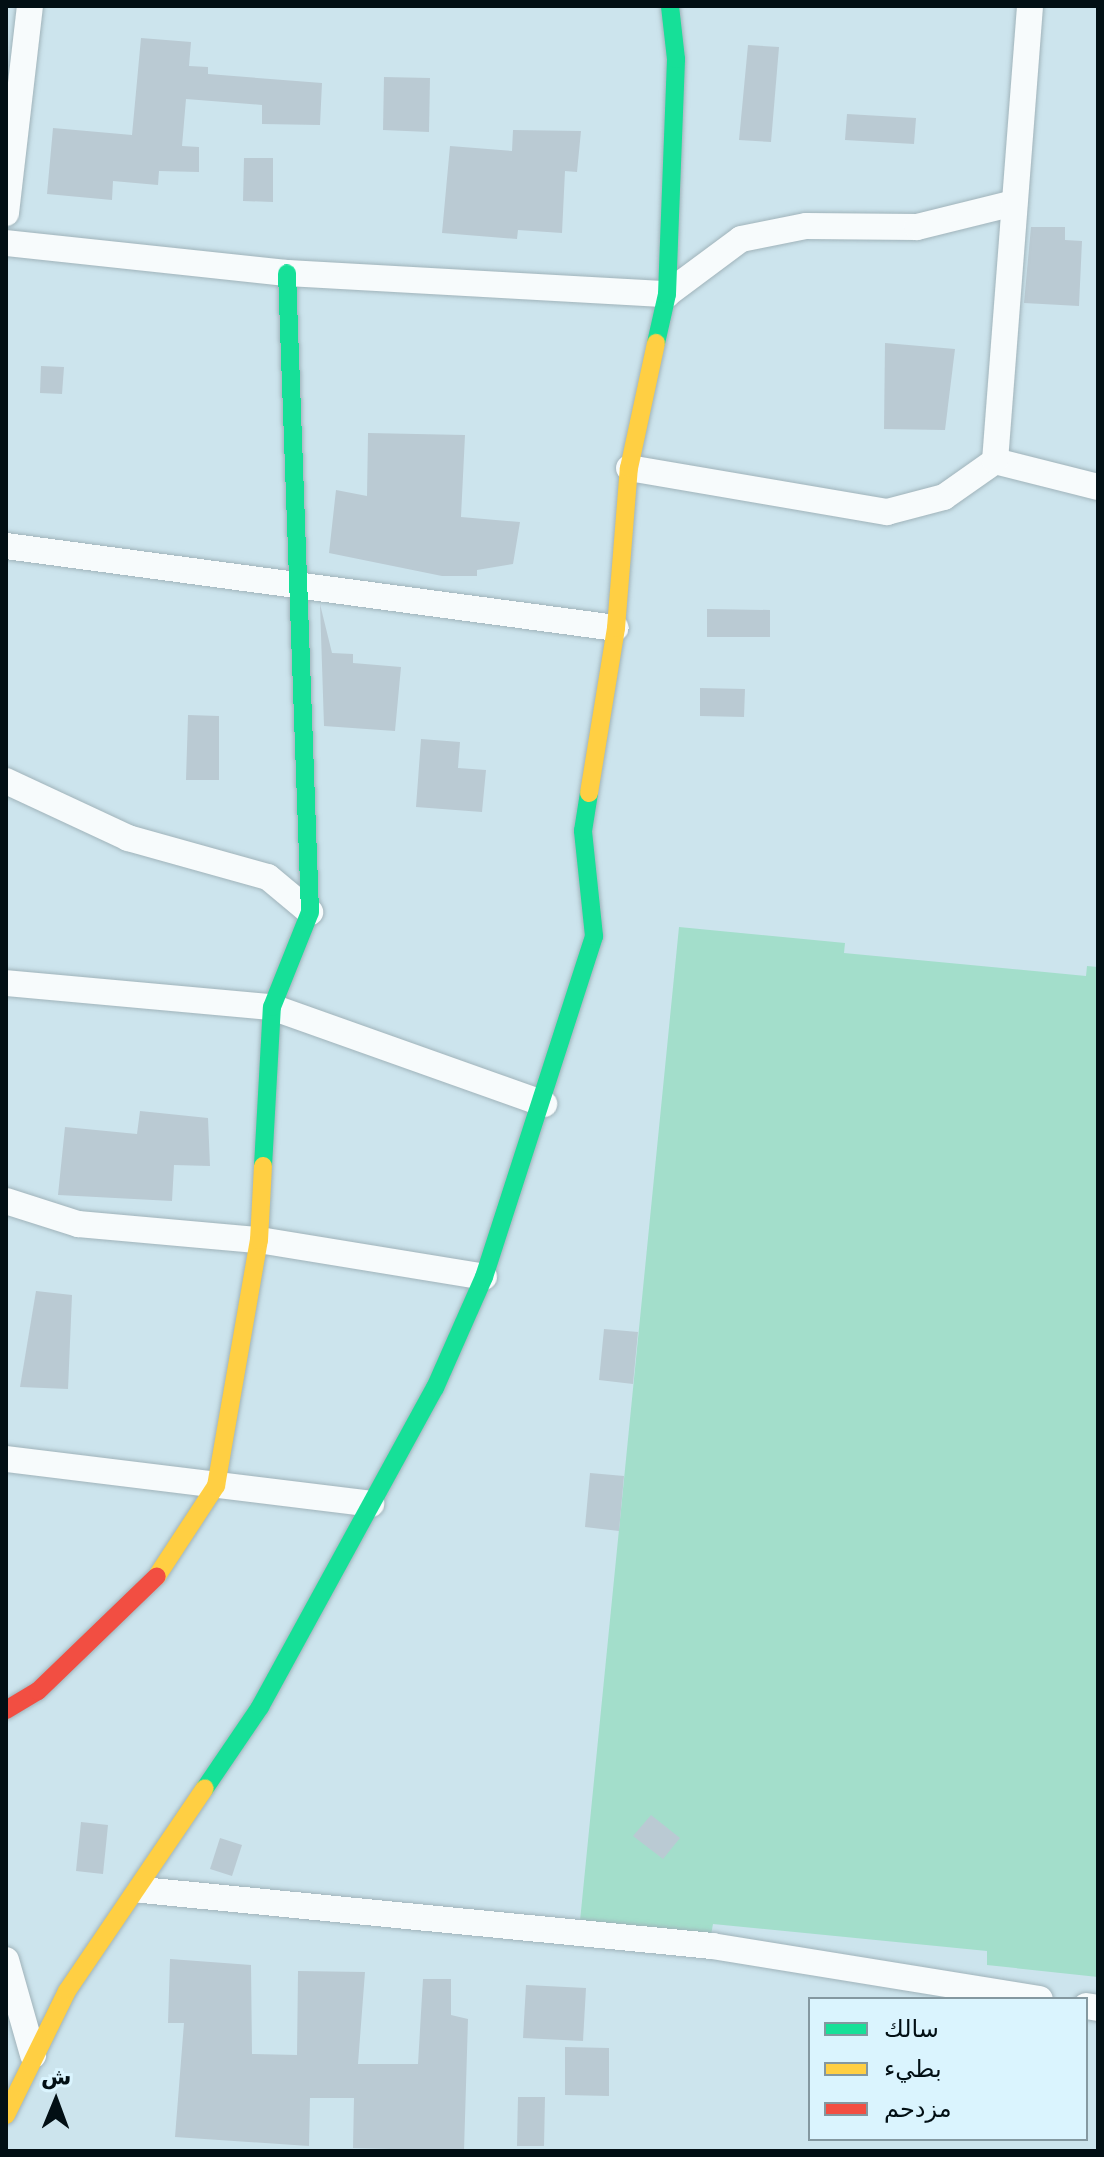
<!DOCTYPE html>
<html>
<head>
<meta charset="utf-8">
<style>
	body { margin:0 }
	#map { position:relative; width:1104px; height:2157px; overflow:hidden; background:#cce4ed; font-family:"DejaVu Sans",Vazirmatn,sans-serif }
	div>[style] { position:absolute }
	.green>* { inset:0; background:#a3decb }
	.building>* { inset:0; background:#bacad3 }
	.roads { filter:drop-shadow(0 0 2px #a0b3ba) drop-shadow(0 0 2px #a0b3ba) }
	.street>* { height:26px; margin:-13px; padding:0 13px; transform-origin:13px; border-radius:13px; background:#f7fbfc }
	.fast>* { height:18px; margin:-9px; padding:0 9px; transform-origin:9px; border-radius:9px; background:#16e098 }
	.slow>* { height:18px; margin:-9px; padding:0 9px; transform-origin:9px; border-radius:9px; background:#ffcf43 }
	.jam>* { height:18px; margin:-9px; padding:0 9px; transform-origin:9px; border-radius:9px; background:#f24e42 }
	span { translate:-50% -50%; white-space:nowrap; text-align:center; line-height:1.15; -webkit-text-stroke:8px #daf4fe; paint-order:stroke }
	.frame { position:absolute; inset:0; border:8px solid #020f14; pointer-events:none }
	.legend { position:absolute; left:808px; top:1997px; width:280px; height:144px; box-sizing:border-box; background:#daf4fe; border:2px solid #8498a0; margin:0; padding:10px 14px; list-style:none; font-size:24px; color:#020f14 }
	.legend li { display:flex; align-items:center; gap:16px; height:40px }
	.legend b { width:40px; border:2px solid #8498a0 }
	.north { position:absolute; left:16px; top:2061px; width:80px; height:80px; -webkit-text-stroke:6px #daf4fe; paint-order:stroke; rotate:1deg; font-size:22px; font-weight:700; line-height:32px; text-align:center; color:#020f14 }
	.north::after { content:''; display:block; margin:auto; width:28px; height:36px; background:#020f14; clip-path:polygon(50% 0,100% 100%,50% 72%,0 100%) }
</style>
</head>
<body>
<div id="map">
	<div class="green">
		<i style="clip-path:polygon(679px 927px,845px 943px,844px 953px,1086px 976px,1087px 966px,1098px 967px,1098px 1977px,987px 1965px,987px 1951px,713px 1924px,711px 1935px,580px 1921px)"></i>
	</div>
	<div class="building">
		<i style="clip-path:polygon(141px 38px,191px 42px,189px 66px,208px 67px,208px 74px,322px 83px,320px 125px,262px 124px,262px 105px,186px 99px,182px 146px,199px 147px,199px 172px,159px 171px,158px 185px,113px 181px,112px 200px,47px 194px,53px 128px,132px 135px)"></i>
		<i style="clip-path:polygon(748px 45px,779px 47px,771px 142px,739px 140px)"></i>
		<i style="clip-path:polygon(384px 77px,430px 78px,429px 132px,383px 130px)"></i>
		<i style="clip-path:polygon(847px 114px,916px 118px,914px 144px,845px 140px)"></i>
		<i style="clip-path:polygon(513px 130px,581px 131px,577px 172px,565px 171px,562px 233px,518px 230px,517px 239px,442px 233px,450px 146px,512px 151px)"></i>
		<i style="clip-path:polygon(244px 158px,273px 158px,273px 202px,243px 201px)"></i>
		<i style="clip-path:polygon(1031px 227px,1065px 227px,1065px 240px,1082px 241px,1079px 306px,1024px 303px)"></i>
		<i style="clip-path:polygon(885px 343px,955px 349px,945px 430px,884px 429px)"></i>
		<i style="clip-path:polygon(41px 366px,64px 367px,62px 394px,40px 393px)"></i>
		<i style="clip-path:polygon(368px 433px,465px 435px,461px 517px,520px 522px,513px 564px,477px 570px,477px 576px,442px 576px,329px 553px,336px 490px,367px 496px)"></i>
		<i style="clip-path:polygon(320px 604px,332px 653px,353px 654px,353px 663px,401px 667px,395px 731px,324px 726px)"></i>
		<i style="clip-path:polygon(707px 609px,770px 610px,770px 637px,707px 637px)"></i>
		<i style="clip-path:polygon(700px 688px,745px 689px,744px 717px,700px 716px)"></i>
		<i style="clip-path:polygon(188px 715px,219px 716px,219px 780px,186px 780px)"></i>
		<i style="clip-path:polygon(421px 739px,460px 742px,458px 768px,486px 770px,482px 812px,416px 807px)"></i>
		<i style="clip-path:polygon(140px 1111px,208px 1118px,210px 1166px,174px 1165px,172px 1201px,58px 1195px,65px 1127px,137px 1134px)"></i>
		<i style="clip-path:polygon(36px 1291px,72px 1295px,68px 1389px,20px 1387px)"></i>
		<i style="clip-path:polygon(604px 1329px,638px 1332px,633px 1384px,599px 1380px)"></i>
		<i style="clip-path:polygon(590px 1473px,624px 1476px,619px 1531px,585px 1527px)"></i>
		<i style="clip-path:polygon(651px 1815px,680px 1838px,663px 1859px,633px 1836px)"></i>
		<i style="clip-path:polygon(81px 1822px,108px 1825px,103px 1874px,76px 1871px)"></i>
		<i style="clip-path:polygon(220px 1838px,242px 1845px,232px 1876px,210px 1869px)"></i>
		<i style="clip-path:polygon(170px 1959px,251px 1965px,252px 2054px,297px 2055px,298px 1971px,365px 1972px,358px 2064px,418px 2064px,423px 1979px,451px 1979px,451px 2015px,468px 2019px,464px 2151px,353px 2148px,354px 2098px,310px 2098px,309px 2146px,175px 2137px,184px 2023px,168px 2023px)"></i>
		<i style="clip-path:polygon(526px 1985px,586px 1988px,583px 2041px,523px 2038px)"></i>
		<i style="clip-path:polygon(565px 2047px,609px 2048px,609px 2096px,565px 2095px)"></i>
		<i style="clip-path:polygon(518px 2097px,545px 2097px,544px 2146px,517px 2146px)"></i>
	</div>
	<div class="roads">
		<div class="street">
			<i style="left:6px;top:213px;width:208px;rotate:-83.4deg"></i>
			<i style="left:6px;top:243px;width:283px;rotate:6.1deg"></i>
			<i style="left:287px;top:273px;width:381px;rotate:3.2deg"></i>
			<i style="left:667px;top:294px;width:92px;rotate:-36.6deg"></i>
			<i style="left:741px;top:239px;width:66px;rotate:-11.3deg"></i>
			<i style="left:806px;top:226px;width:111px;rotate:0.5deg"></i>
			<i style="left:917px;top:227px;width:100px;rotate:-13.9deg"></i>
			<i style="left:995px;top:461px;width:106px;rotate:14.2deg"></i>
			<i style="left:629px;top:468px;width:262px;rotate:9.7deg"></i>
			<i style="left:887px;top:512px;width:59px;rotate:-14.7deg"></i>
			<i style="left:944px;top:497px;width:62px;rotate:-35.2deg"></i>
			<i style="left:995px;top:461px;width:456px;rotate:-85.6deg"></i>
			<i style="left:6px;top:546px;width:615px;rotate:7.66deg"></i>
			<i style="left:6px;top:781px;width:135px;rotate:25deg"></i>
			<i style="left:128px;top:838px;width:145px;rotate:15.6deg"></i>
			<i style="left:268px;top:877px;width:55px;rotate:39.8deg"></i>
			<i style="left:6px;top:983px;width:267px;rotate:5.2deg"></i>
			<i style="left:272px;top:1007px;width:289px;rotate:19.6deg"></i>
			<i style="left:6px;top:1201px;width:76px;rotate:17.7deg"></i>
			<i style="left:78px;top:1224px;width:182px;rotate:5.1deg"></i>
			<i style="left:259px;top:1240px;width:228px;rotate:9.3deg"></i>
			<i style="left:6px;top:1459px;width:368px;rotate:7deg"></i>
			<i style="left:142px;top:1890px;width:573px;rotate:5.61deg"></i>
			<i style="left:712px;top:1946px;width:332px;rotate:9.2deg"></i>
			<i style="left:6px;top:1960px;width:99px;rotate:74.1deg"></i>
			<i style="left:1086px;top:2006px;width:12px;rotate:9deg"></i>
		</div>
		<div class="fast">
			<i style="left:656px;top:343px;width:50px;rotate:-77.3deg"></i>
			<i style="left:667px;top:294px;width:235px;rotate:-87.8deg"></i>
			<i style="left:676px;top:59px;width:53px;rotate:-96.5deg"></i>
			<i style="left:263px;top:1166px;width:159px;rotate:-86.8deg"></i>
			<i style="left:272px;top:1007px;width:102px;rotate:-68.2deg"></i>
			<i style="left:310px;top:912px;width:639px;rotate:-92.06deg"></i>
			<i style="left:205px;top:1788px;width:98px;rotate:-55.8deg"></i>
			<i style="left:260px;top:1707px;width:364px;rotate:-61.3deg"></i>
			<i style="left:435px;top:1388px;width:121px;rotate:-66.2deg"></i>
			<i style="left:484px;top:1277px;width:358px;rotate:-72.1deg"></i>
			<i style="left:594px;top:936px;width:106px;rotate:-96deg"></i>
			<i style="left:583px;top:831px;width:38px;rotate:-81deg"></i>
		</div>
		<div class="slow">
			<i style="left:589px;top:793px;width:167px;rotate:-80.7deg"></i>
			<i style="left:616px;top:628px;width:161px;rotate:-85.4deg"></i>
			<i style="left:629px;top:468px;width:128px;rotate:-77.8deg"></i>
			<i style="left:157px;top:1576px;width:108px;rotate:-56.8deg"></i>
			<i style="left:216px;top:1486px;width:250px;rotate:-80.1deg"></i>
			<i style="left:259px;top:1240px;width:74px;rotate:-86.9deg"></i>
			<i style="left:6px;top:2115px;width:138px;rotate:-63.8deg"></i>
			<i style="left:67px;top:1991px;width:245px;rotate:-55.8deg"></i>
		</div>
		<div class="jam">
			<i style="left:6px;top:1710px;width:37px;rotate:-31deg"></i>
			<i style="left:38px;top:1691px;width:165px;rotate:-44deg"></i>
		</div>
	</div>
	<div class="frame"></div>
	<ul class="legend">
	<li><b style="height:10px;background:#16e098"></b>سالك</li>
	<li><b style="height:10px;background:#ffcf43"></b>بطيء</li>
	<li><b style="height:10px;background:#f24e42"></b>مزدحم</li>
	</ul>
	<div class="north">ش</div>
</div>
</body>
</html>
